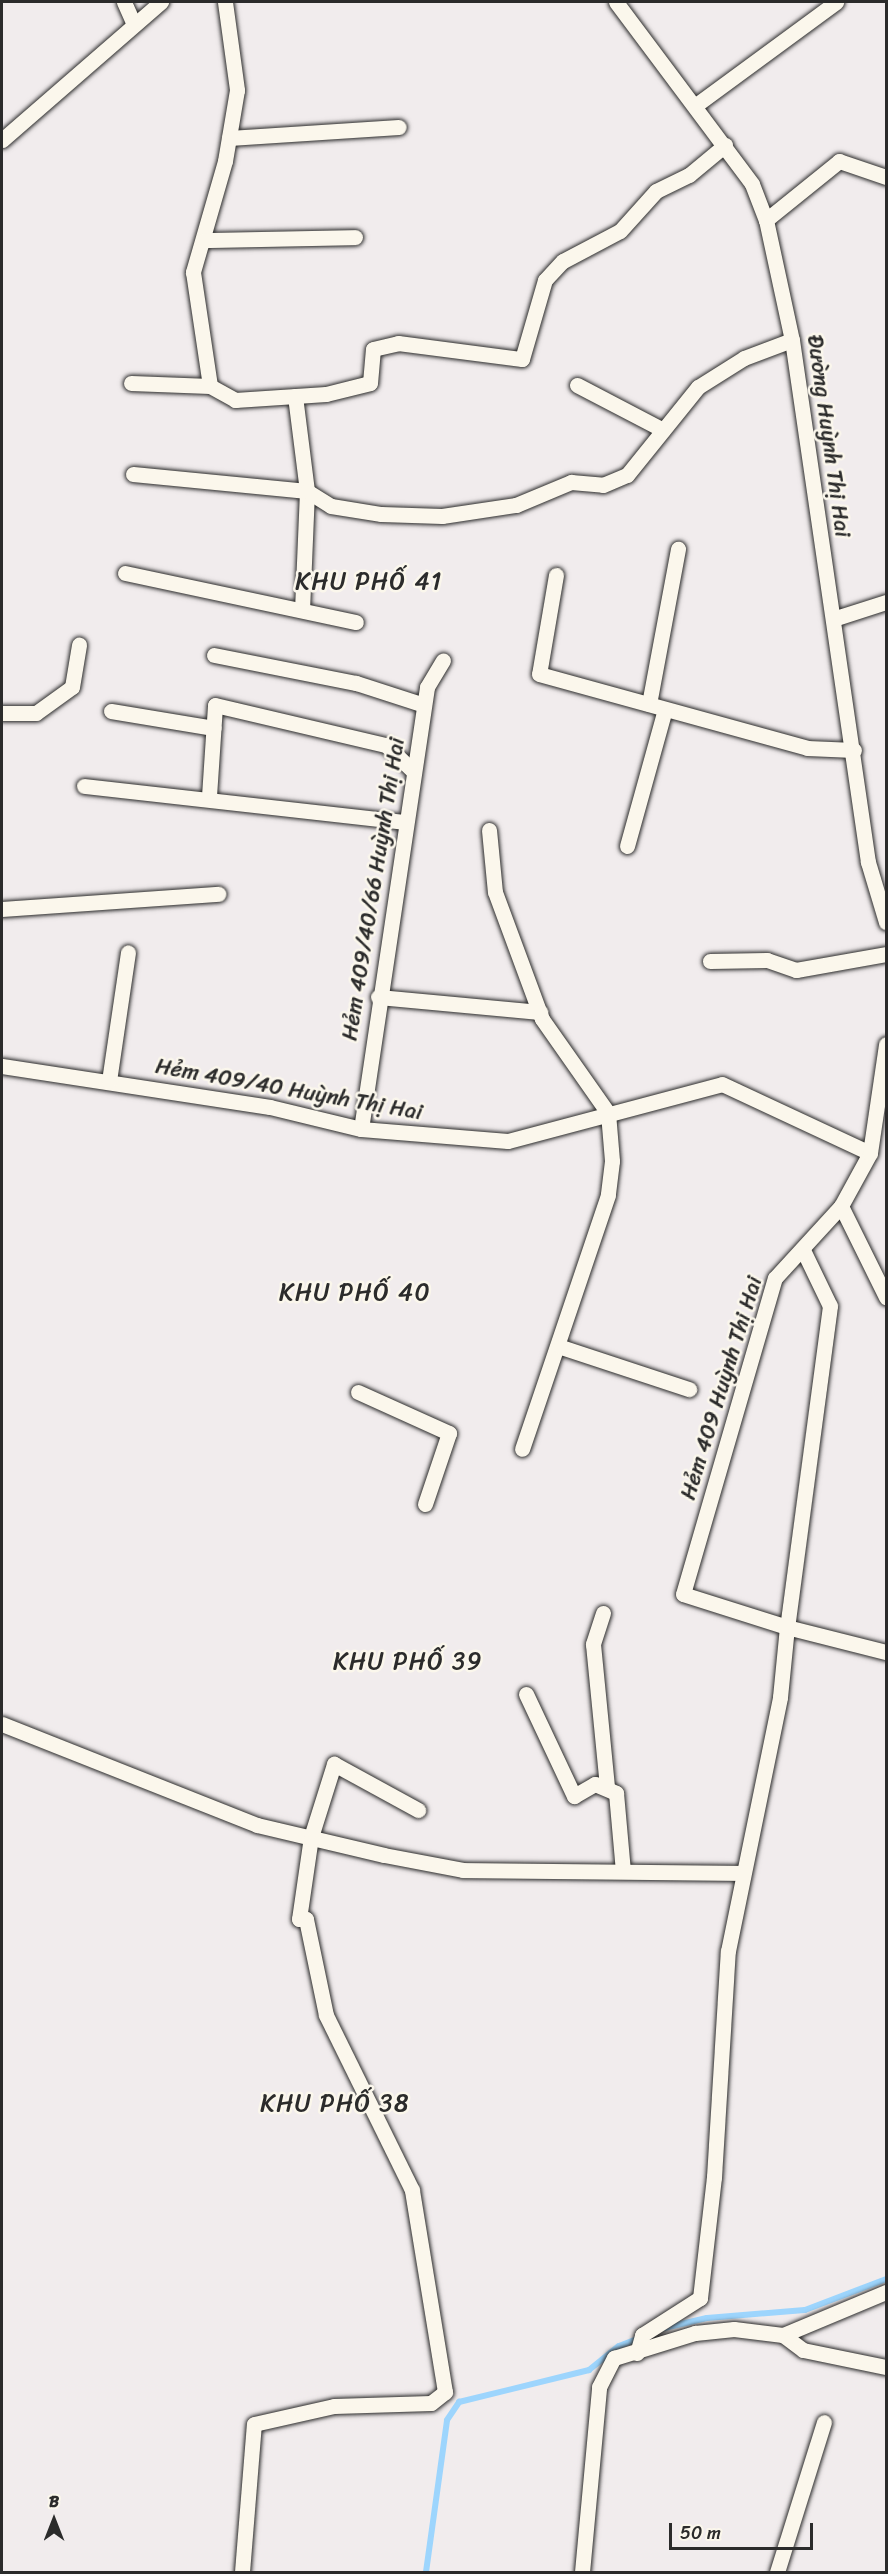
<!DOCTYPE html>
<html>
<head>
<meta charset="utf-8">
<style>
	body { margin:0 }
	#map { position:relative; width:888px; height:2574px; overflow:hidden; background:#f1eced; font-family:Sriracha,sans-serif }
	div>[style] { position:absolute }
	.stream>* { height:6px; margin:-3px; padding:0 3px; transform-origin:3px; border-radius:3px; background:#9dd5fd }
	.roads { filter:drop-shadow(0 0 2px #2b2b2b) drop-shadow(0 0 2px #2b2b2b) }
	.minor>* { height:15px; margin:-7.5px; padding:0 7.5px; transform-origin:7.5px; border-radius:7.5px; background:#fbf7ec }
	span { translate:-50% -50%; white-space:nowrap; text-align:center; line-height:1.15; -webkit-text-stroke:5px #fbf7ec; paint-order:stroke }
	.street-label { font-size:22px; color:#2b2b2b }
	.neighbourhood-label { font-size:24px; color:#2b2b2b; letter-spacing:1.5px }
	.frame { position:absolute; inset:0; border:3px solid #2b2b2b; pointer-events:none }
	.north { position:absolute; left:24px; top:2490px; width:60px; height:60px; -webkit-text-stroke:4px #fbf7ec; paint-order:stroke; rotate:0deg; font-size:16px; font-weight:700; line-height:24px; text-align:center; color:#2b2b2b }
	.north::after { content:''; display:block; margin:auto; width:21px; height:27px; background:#2b2b2b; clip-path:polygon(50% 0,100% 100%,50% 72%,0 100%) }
	.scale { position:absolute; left:669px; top:2523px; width:144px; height:27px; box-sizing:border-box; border:3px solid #2b2b2b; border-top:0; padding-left:8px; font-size:18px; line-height:21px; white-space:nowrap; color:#2b2b2b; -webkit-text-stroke:4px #fbf7ec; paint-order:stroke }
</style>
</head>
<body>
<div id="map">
	<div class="stream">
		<i style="left:660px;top:2329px;width:48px;rotate:-13.2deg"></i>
		<i style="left:707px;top:2318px;width:98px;rotate:-4.7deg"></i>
		<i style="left:805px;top:2310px;width:87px;rotate:-20.9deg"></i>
		<i style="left:426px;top:2572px;width:153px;rotate:-82.1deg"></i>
		<i style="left:447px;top:2420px;width:22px;rotate:-56deg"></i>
		<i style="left:459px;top:2402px;width:134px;rotate:-13.8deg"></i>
		<i style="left:589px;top:2370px;width:38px;rotate:-39deg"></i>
		<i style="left:619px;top:2346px;width:22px;rotate:-21deg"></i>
	</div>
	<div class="roads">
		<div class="minor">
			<i style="left:124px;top:2px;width:24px;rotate:66deg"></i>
			<i style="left:225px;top:2px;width:89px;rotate:82.2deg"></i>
			<i style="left:237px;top:90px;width:72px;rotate:99.6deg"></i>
			<i style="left:225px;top:161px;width:116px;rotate:106.1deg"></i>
			<i style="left:193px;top:272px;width:115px;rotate:81.5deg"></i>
			<i style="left:210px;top:386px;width:29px;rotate:29deg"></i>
			<i style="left:235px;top:400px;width:91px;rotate:-3.8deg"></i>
			<i style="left:326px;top:394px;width:45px;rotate:-14deg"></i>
			<i style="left:370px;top:383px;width:34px;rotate:-85deg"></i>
			<i style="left:373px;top:349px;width:26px;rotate:-13deg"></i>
			<i style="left:398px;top:343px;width:125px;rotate:7.4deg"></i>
			<i style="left:522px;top:359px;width:82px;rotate:-73.8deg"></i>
			<i style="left:545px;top:280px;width:26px;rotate:-47deg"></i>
			<i style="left:563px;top:261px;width:64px;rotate:-27.8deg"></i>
			<i style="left:620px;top:231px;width:54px;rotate:-48deg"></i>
			<i style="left:656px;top:191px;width:37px;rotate:-26deg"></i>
			<i style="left:689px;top:175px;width:47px;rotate:-39.8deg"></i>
			<i style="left:616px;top:2px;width:227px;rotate:53.2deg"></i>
			<i style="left:752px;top:184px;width:39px;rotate:69deg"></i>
			<i style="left:766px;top:220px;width:123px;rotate:77.8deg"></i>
			<i style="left:792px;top:340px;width:528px;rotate:81.72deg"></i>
			<i style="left:868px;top:862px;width:63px;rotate:73.3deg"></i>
			<i style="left:696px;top:105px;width:174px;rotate:-36.3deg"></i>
			<i style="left:229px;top:138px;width:170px;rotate:-3.7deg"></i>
			<i style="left:2px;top:140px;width:211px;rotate:-41deg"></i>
			<i style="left:766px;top:220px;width:94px;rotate:-38.9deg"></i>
			<i style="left:839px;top:161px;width:50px;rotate:18.8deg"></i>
			<i style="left:205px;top:240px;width:150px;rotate:-1.1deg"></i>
			<i style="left:131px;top:383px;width:79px;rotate:2.2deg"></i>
			<i style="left:577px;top:385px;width:97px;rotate:27.6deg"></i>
			<i style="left:295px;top:396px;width:96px;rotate:82.8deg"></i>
			<i style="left:307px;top:491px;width:117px;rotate:92.4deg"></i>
			<i style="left:133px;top:474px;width:175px;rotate:5.6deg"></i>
			<i style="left:307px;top:491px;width:28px;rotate:32deg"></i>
			<i style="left:331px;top:506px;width:51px;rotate:9.1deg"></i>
			<i style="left:381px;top:514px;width:61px;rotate:1.9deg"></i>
			<i style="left:442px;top:516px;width:75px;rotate:-8.5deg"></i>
			<i style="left:516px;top:505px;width:60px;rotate:-22.7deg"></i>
			<i style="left:571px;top:482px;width:32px;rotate:5deg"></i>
			<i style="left:603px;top:485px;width:26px;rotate:-23deg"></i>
			<i style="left:627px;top:475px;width:113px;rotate:-51.1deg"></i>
			<i style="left:698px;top:387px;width:54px;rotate:-32.2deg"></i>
			<i style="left:744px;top:358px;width:51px;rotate:-20.6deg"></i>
			<i style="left:125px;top:573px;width:236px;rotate:12deg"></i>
			<i style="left:556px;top:575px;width:100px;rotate:99.7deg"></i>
			<i style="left:539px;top:674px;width:278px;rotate:15.4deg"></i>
			<i style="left:807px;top:748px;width:47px;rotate:2.4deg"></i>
			<i style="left:833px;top:619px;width:56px;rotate:-17.8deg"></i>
			<i style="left:214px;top:655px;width:145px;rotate:11.2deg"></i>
			<i style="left:356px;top:683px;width:71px;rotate:17.9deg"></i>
			<i style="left:649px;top:704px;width:158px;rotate:-79.4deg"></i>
			<i style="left:111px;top:711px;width:104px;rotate:9.4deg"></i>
			<i style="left:2px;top:713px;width:34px"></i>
			<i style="left:36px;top:713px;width:44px;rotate:-35.8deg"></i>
			<i style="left:72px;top:687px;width:43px;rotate:-80.5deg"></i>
			<i style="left:84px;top:786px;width:323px;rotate:6.4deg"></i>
			<i style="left:209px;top:796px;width:91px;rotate:-86.2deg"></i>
			<i style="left:215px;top:705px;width:176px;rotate:13.2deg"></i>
			<i style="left:386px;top:745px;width:37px;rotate:44deg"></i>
			<i style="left:489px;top:830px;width:62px;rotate:84.5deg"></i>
			<i style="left:495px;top:892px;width:135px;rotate:69.7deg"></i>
			<i style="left:542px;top:1019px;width:115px;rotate:54.9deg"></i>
			<i style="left:608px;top:1113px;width:48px;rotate:85.2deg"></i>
			<i style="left:612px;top:1161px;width:34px;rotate:97deg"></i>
			<i style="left:608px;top:1195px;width:268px;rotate:108.7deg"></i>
			<i style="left:627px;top:846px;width:142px;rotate:-74.5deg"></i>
			<i style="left:2px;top:909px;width:217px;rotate:-4deg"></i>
			<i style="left:710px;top:961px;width:57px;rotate:-1deg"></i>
			<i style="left:767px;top:960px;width:31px;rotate:19deg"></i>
			<i style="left:796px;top:970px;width:91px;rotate:-10.1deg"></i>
			<i style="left:378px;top:997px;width:163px;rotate:5.3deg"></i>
			<i style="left:2px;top:1066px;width:271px;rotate:8.7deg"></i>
			<i style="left:270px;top:1107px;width:94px;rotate:13.6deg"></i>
			<i style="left:361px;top:1129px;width:147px;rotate:4.7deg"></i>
			<i style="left:508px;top:1141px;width:221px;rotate:-14.9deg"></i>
			<i style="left:722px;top:1084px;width:163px;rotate:25deg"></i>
			<i style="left:109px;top:1081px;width:130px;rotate:-81.6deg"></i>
			<i style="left:361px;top:1129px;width:447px;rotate:-81.5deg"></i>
			<i style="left:427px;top:687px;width:31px;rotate:-59deg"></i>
			<i style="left:841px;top:1206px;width:102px;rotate:63.7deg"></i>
			<i style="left:803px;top:1250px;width:62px;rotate:64.3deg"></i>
			<i style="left:830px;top:1306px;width:324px;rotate:97.6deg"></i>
			<i style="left:787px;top:1627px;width:102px;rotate:14.2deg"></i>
			<i style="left:561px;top:1347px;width:135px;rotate:18.2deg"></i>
			<i style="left:358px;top:1392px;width:100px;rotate:24.3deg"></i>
			<i style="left:449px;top:1433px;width:75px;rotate:108.7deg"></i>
			<i style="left:603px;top:1613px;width:33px;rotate:108deg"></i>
			<i style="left:593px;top:1644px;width:143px;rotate:84.4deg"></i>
			<i style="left:526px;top:1694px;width:113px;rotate:64.8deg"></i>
			<i style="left:574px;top:1796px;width:24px;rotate:-30deg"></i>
			<i style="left:595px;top:1784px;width:23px;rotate:23deg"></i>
			<i style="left:616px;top:1793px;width:78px;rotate:84.9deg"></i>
			<i style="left:2px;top:1724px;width:274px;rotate:21.6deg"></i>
			<i style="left:257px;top:1825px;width:130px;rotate:13.3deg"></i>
			<i style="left:384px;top:1855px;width:80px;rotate:10.8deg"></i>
			<i style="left:463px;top:1870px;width:277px;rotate:0.6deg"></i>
			<i style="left:783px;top:2335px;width:112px;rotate:-22.7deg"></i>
			<i style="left:637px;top:2353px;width:19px;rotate:-74deg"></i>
			<i style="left:642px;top:2335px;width:69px;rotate:-32.5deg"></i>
			<i style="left:700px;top:2298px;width:122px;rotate:-83.4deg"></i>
			<i style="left:714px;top:2177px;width:226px;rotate:-86.5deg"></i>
			<i style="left:728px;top:1951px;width:259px;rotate:-78.4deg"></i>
			<i style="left:780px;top:1697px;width:70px;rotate:-84.3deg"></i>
			<i style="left:787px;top:1627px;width:109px;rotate:-162.4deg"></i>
			<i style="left:683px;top:1594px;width:329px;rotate:-73.8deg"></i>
			<i style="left:775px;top:1278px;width:98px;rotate:-47.5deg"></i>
			<i style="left:841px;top:1206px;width:60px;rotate:-61.3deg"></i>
			<i style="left:870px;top:1153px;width:110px;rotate:-81.6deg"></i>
			<i style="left:242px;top:2572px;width:148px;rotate:-85.4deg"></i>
			<i style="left:254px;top:2424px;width:82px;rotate:-12.7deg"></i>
			<i style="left:334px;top:2406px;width:97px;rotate:-1.8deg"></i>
			<i style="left:431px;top:2403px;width:18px;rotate:-38deg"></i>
			<i style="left:445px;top:2392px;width:205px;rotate:-99.3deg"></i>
			<i style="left:412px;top:2190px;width:195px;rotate:-116.2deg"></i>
			<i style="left:326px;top:2015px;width:98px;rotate:-101.8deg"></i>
			<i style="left:306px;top:1919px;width:7px;rotate:180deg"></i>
			<i style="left:299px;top:1919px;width:83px;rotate:-81.7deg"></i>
			<i style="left:311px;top:1837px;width:77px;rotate:-72.5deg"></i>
			<i style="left:334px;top:1764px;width:96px;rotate:28.7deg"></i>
			<i style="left:582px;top:2572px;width:186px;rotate:-84.7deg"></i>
			<i style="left:599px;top:2387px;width:33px;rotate:-63deg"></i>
			<i style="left:614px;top:2358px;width:85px;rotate:-17.2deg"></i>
			<i style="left:695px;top:2333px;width:39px;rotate:-6deg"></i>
			<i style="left:734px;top:2329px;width:49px;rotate:7deg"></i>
			<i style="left:783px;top:2335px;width:25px;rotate:37deg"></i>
			<i style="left:803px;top:2350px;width:85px;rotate:11.6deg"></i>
			<i style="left:777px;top:2572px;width:157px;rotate:-72.6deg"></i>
		</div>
	</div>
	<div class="street-label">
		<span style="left:829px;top:436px;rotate:82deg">Đường Huỳnh Thị Hai</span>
		<span style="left:373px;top:889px;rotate:-81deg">Hẻm 409/40/66 Huỳnh Thị Hai</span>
		<span style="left:289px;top:1089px;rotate:10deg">Hẻm 409/40 Huỳnh Thị Hai</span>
		<span style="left:721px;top:1388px;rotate:-73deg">Hẻm 409 Huỳnh Thị Hai</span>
	</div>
	<div class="neighbourhood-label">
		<span style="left:369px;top:582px">KHU PHỐ 41</span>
		<span style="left:355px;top:1293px">KHU PHỐ 40</span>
		<span style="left:408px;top:1662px">KHU PHỐ 39</span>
		<span style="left:335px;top:2104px">KHU PHỐ 38</span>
	</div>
	<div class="frame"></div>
	<div class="north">B</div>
	<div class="scale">50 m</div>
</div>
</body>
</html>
